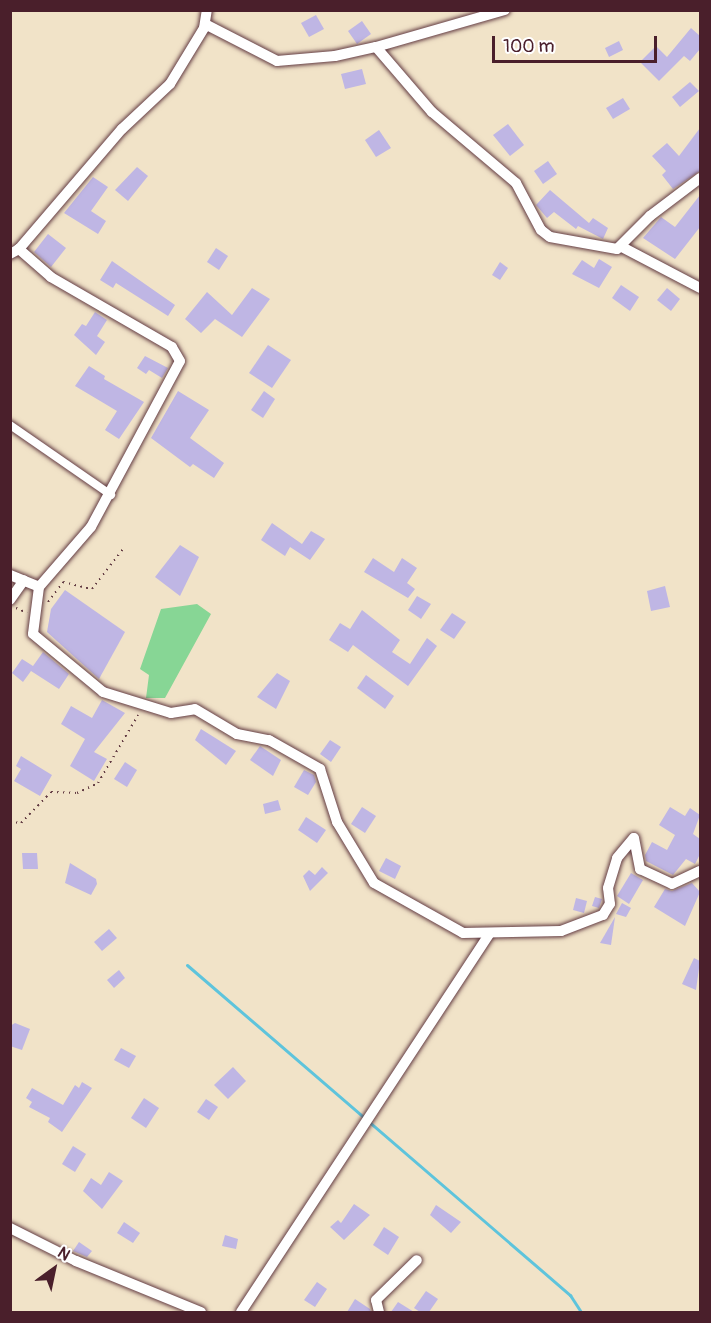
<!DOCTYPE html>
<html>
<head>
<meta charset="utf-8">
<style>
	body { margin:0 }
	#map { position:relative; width:711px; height:1323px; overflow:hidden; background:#f1e3c8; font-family:Pangolin,sans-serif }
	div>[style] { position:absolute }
	.green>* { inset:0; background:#87d695 }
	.stream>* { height:3px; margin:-1.5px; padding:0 1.5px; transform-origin:1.5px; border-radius:1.5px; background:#5ec4dc }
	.building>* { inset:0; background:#bfb6e4 }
	.path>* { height:2px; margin-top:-1px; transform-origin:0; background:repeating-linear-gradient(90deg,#633c43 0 1.5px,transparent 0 6px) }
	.roads { filter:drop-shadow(0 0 2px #633c43) drop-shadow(0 0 2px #633c43) }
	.pedestrian>* { height:8px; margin:-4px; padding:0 4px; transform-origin:4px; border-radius:4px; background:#fff }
	.minor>* { height:10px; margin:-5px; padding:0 5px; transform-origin:5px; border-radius:5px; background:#fff }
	span { translate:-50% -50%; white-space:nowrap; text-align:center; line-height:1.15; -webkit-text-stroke:4.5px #fff; paint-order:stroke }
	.frame { position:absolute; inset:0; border:12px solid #4a1f2b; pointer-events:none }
	.north { position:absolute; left:24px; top:1239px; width:60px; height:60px; -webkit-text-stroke:4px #fff; paint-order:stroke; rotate:33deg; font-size:16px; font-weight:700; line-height:24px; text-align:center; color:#4a1f2b }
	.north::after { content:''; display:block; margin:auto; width:21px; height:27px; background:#4a1f2b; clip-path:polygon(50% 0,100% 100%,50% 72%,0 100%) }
	.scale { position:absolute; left:492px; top:36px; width:165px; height:27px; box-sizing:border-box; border:3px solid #4a1f2b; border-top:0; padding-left:8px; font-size:18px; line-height:21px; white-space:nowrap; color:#4a1f2b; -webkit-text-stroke:4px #fff; paint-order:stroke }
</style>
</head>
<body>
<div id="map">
	<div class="green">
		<i style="clip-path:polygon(197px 604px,211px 614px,165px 698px,146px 698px,149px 675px,140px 669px,161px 609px)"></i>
	</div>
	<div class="stream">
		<i style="left:187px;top:965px;width:506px;rotate:40.75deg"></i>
		<i style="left:570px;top:1295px;width:20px;rotate:57deg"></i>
	</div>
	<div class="building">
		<i style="clip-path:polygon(316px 15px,324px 29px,309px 37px,301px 23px)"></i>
		<i style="clip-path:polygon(362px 21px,371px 34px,357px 44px,348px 31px)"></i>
		<i style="clip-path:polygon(691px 28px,700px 36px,700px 49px,690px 61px,684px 56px,659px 81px,640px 62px,656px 46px,667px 57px)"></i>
		<i style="clip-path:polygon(619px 41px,623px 50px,609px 57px,605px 48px)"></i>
		<i style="clip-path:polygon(362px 69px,366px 84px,345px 89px,341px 74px)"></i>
		<i style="clip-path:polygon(690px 82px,699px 91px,680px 107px,672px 97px)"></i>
		<i style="clip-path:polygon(623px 98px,630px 109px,613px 119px,606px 108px)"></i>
		<i style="clip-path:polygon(508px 124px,524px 145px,510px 156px,493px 135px)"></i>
		<i style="clip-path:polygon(700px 128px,700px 171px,673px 189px,662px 175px,666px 171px,652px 156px,667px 143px,679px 156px)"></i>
		<i style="clip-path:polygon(379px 130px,391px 148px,376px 157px,365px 140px)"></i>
		<i style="clip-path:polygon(548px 161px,557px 174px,543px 184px,534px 171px)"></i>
		<i style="clip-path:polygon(137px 167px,148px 176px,128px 201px,115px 190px)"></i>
		<i style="clip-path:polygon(93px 177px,108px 187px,91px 211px,106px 221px,98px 234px,64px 213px)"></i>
		<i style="clip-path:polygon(550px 190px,589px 223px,593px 218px,608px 228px,603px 239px,578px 226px,576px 229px,554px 212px,547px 218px,536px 205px)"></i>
		<i style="clip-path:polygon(700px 195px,700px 227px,675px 259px,643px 238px,661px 217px,675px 227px)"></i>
		<i style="clip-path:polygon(48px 234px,66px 248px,51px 267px,34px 252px)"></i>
		<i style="clip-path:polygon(216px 248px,228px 256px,219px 270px,207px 262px)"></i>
		<i style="clip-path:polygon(599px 259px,612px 267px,599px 288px,572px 274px,582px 260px,594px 268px)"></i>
		<i style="clip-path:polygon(112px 261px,175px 305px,168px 316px,116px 283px,113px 288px,100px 280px)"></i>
		<i style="clip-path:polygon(500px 262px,508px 268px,500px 280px,492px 275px)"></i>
		<i style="clip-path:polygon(621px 285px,639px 297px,630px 311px,612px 298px)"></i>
		<i style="clip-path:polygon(252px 288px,270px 299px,242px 337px,215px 319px,201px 333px,185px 319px,207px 292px,232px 315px)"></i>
		<i style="clip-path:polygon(667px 288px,680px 299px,671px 311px,657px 300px)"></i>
		<i style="clip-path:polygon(95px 312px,107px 320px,97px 336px,105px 342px,96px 355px,74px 335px,82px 324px,86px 326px)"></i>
		<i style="clip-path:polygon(268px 345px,291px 360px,272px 388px,249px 373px)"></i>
		<i style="clip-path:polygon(145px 356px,168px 368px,162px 378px,149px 370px,146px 374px,137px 368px)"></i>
		<i style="clip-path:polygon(89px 366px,105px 376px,104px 379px,144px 402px,119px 439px,105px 430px,117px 411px,75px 386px)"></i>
		<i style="clip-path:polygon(178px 391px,209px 410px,190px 438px,224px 463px,214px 478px,193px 464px,190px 467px,151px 438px)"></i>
		<i style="clip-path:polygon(264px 391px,275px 399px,263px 418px,251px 410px)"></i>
		<i style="clip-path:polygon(272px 523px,302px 544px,311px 531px,325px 539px,310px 560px,290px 547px,285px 556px,261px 540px)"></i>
		<i style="clip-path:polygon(180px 545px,199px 557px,180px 596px,155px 577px)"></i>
		<i style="clip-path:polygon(373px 558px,394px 572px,402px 558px,417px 568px,407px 583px,415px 589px,408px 598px,364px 572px)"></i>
		<i style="clip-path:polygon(665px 586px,670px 607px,651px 611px,647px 591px)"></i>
		<i style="clip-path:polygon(65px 590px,125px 632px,99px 679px,47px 632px,51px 609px)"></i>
		<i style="clip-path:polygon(417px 596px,431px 604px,421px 619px,408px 610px)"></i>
		<i style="clip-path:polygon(362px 610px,400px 640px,392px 652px,410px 664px,427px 638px,437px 646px,408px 686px,353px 645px,348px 652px,329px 640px,340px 623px,350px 629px)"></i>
		<i style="clip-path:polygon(452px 613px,466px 622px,454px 639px,440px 630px)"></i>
		<i style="clip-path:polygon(43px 652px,69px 674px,59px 689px,31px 671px,23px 682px,12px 673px,22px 659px,33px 666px)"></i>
		<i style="clip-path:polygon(277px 673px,290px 681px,276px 709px,257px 697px)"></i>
		<i style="clip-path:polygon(366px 675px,394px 696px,385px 709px,357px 688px)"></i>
		<i style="clip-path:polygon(102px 700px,125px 713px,94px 752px,107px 759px,94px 781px,70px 766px,85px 739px,61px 724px,71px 706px,92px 718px)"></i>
		<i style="clip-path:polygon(201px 729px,236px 751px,226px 765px,195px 740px)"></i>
		<i style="clip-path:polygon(330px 740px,341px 747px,331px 762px,320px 754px)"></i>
		<i style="clip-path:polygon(260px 746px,281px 760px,273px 776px,250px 760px)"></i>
		<i style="clip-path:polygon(21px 756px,52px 775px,40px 796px,14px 781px,21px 769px,16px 766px)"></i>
		<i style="clip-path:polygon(125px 762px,137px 770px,127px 787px,114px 779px)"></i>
		<i style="clip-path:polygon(304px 770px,314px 775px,316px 782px,308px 795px,294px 787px)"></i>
		<i style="clip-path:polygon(278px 800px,281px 810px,265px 814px,263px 804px)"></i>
		<i style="clip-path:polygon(362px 807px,376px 816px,365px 833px,351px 824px)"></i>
		<i style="clip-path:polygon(670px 807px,685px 816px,690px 808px,700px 815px,693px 834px,700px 839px,700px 854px,695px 864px,686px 859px,673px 875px,646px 861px,645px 855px,652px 842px,667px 850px,675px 835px,659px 825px)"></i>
		<i style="clip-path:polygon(306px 817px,326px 830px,317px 843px,298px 830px)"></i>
		<i style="clip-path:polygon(22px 853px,37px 853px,38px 869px,23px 869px)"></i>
		<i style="clip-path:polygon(386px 858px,401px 866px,395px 879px,379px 871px)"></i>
		<i style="clip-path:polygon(70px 863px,96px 879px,97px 884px,91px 895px,65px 883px)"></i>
		<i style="clip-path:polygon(322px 867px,328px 873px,310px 891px,303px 876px,309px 870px,315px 875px)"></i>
		<i style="clip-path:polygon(631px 873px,643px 880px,629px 904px,617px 896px)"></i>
		<i style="clip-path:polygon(692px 883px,700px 892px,685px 926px,654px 907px,665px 889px,672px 891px)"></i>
		<i style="clip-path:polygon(595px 897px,602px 899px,599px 908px,592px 906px)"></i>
		<i style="clip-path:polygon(576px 898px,587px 901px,584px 913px,573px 910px)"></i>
		<i style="clip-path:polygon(622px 903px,631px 908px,626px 917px,616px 914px)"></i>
		<i style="clip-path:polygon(615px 917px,611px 945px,600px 943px)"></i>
		<i style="clip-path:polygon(109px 929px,117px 938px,102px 951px,94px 942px)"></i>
		<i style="clip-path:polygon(694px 958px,700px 961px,696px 990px,682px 984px)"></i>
		<i style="clip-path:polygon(119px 970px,125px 978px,114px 988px,107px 980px)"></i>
		<i style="clip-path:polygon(15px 1023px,30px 1029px,22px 1050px,10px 1046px,10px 1026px)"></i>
		<i style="clip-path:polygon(121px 1048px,136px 1056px,129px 1068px,114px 1060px)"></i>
		<i style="clip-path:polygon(233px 1067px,246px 1081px,228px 1099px,214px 1085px)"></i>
		<i style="clip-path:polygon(82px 1082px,92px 1088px,62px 1132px,48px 1122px,50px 1118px,29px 1107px,32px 1102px,26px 1098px,32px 1088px,63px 1105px,75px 1085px,79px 1088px)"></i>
		<i style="clip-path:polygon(144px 1098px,159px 1108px,146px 1128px,131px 1118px)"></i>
		<i style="clip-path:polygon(206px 1099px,218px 1107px,209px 1120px,197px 1112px)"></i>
		<i style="clip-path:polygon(73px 1146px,86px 1154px,75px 1172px,62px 1164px)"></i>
		<i style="clip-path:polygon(109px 1172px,123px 1181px,102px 1209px,83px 1191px,91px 1178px,101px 1185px)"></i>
		<i style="clip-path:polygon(354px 1204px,370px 1215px,344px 1240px,330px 1227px,338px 1220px,341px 1223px)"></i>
		<i style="clip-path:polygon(436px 1205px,461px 1222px,451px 1233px,430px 1215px)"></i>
		<i style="clip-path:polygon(124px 1222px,140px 1233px,133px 1243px,117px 1233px)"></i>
		<i style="clip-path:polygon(384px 1227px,399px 1237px,388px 1255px,373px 1245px)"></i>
		<i style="clip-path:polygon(225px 1235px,238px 1239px,236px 1249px,222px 1246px)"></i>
		<i style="clip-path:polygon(79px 1242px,92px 1251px,87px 1257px,73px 1251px)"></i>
		<i style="clip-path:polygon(317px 1282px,327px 1289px,315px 1307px,304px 1300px)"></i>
		<i style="clip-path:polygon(426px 1291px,438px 1299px,429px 1312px,420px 1312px,414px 1308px)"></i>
		<i style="clip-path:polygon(355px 1299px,370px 1309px,371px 1312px,347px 1312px)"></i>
		<i style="clip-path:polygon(398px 1302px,414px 1312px,391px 1312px)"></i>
	</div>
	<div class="path">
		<i style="left:48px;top:602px;width:25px;rotate:-53deg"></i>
		<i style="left:63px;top:582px;width:30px;rotate:14deg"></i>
		<i style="left:92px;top:589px;width:51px;rotate:-52.2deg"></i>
		<i style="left:16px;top:608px;width:12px;rotate:24deg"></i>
		<i style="left:10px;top:822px;width:11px;rotate:5deg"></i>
		<i style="left:21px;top:823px;width:43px;rotate:-45.9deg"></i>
		<i style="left:51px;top:792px;width:26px;rotate:2deg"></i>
		<i style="left:77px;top:793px;width:23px;rotate:-25deg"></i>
		<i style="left:98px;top:783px;width:79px;rotate:-59.5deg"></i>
	</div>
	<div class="roads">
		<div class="pedestrian">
			<i style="left:10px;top:425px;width:123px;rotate:34.7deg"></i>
		</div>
		<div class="minor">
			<i style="left:205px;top:24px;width:81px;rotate:27.2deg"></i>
			<i style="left:277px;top:61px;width:58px;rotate:-4.9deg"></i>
			<i style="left:335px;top:56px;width:42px;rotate:-12.4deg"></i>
			<i style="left:376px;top:47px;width:86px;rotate:49.3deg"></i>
			<i style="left:432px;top:112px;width:110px;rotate:40.2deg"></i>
			<i style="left:516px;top:183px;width:53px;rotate:62deg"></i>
			<i style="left:541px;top:230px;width:11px;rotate:38deg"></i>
			<i style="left:550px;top:237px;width:68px;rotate:10.2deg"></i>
			<i style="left:617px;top:249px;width:47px;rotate:-45deg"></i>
			<i style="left:650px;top:216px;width:63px;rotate:-37.2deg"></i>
			<i style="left:376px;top:47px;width:134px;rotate:-16deg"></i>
			<i style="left:622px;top:247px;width:88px;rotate:27.7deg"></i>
			<i style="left:10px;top:254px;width:10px;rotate:-29deg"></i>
			<i style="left:19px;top:249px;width:158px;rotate:-49.4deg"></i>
			<i style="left:122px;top:129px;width:66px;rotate:-43.2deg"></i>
			<i style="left:170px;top:84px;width:66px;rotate:-58.7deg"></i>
			<i style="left:204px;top:28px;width:18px;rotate:-81deg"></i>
			<i style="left:10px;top:575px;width:31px;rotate:22deg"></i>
			<i style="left:39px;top:587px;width:79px;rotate:-49.1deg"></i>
			<i style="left:91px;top:527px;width:188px;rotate:-61.8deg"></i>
			<i style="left:180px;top:361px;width:16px;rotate:-120deg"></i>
			<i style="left:172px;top:347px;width:140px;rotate:-150deg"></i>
			<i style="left:51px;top:277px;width:43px;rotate:-138.8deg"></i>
			<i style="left:39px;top:587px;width:47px;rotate:97.3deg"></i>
			<i style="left:33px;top:634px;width:91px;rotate:39.6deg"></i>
			<i style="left:103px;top:692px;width:71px;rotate:17.2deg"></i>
			<i style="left:171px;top:713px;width:24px;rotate:-9deg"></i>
			<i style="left:195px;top:709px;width:49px;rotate:30.8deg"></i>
			<i style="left:237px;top:734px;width:33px;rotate:11deg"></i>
			<i style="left:269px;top:740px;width:59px;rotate:29.6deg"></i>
			<i style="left:320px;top:769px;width:56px;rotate:72.2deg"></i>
			<i style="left:337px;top:822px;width:71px;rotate:58.8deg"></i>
			<i style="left:374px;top:883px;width:102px;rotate:29.3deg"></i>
			<i style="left:463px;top:933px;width:98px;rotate:-1.2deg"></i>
			<i style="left:561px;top:931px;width:45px;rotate:-20.9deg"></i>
			<i style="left:603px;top:915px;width:13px;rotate:-58deg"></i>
			<i style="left:610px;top:904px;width:16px;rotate:-97deg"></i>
			<i style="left:608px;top:888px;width:31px;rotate:-73deg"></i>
			<i style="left:617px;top:858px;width:26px;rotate:-50deg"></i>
			<i style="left:634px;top:838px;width:32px;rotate:79deg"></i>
			<i style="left:640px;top:869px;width:35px;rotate:25deg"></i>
			<i style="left:672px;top:884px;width:31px;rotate:-25deg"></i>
			<i style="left:10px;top:600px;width:24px;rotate:-55deg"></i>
			<i style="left:10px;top:1228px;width:74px;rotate:26.6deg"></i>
			<i style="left:76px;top:1261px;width:135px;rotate:22.2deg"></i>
			<i style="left:241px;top:1312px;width:453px;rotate:-56.7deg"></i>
			<i style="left:379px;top:1312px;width:12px;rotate:-104deg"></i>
			<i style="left:376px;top:1300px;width:57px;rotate:-44.3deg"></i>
		</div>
	</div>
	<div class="frame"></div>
	<div class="north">N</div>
	<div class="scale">100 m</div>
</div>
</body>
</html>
